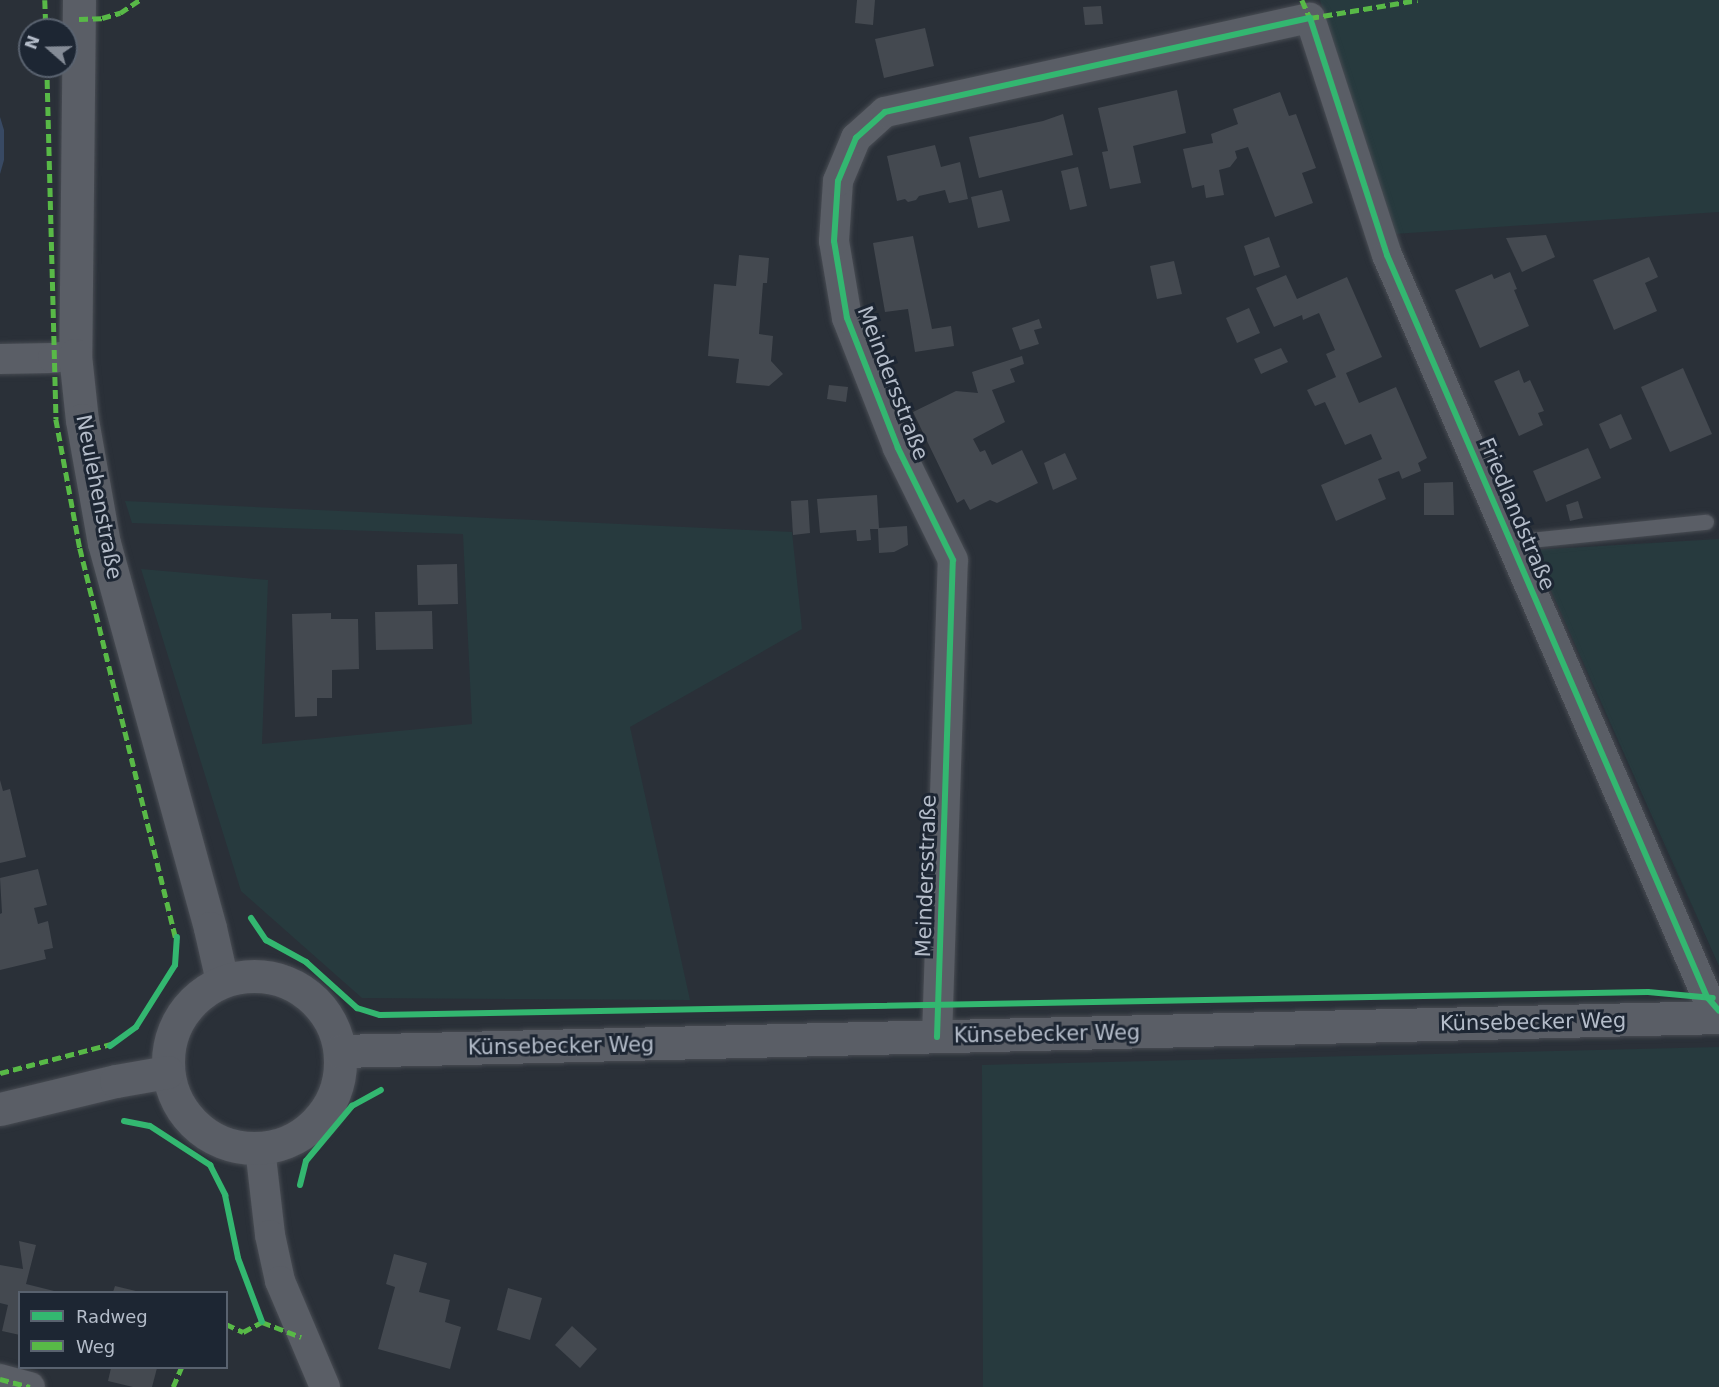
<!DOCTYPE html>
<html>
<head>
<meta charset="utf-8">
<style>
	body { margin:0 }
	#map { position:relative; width:1719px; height:1387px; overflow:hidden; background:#2a3038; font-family:"DejaVu Sans",sans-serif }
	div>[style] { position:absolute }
	.green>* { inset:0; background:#273a3e }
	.water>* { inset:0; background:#384963 }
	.building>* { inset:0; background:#444950 }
	.roads { filter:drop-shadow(0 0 2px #484c53) drop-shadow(0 0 2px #484c53) }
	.service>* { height:15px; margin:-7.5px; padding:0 7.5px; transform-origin:7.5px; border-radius:7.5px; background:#5a5e66 }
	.minor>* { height:30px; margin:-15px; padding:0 15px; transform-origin:15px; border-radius:15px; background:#5a5e66 }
	.tertiary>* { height:33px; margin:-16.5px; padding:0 16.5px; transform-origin:16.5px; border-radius:16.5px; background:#5a5e66 }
	.tertiary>.ring { margin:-16.5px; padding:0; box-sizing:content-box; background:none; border:33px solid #5a5e66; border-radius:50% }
	.quiet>* { height:4.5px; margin-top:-2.25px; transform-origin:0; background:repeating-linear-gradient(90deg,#58b947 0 9px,transparent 0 13.5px) }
	.cycleway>* { height:6px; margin:-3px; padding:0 3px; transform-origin:3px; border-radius:3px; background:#33b770 }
	span { translate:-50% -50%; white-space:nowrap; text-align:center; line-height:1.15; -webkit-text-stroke:6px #1d2633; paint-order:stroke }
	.street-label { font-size:21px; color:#b4bcc9 }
	.legend { position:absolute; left:18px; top:1291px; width:210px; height:78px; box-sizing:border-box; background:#1d2633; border:2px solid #59626f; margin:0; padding:8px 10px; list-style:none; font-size:18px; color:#b4bcc9 }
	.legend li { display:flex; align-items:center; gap:12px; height:30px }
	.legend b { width:30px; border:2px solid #59626f }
	.north { position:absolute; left:18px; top:18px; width:60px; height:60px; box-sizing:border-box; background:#1d2633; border:2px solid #59626f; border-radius:50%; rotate:290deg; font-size:16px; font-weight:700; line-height:24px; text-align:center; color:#b4bcc9 }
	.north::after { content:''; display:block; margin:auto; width:21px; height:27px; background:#848b96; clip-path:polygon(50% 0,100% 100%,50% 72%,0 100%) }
</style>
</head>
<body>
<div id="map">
	<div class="green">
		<i style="clip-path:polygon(1320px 0,1719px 0,1719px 212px,1394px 234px)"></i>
		<i style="clip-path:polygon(125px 501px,792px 532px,802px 629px,630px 727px,690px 1000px,362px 998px,241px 891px,141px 569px,268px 580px,262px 744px,472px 724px,463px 534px,132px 523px)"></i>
		<i style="clip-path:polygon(1719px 539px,1719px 966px,1533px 550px)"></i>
		<i style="clip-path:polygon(1719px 1047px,1719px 1387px,983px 1387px,982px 1065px)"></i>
	</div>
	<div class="water">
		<i style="clip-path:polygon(0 117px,4px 130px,4px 160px,0 174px)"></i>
	</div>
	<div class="building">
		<i style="clip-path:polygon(857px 0,875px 0,873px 25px,855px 23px)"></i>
		<i style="clip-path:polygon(1101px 6px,1103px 24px,1085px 25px,1083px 7px)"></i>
		<i style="clip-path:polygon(925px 28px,934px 66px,884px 78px,875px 39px)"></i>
		<i style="clip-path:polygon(1177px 90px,1186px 133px,1133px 146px,1141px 183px,1110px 189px,1102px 152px,1108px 151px,1098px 108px)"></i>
		<i style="clip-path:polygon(1280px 92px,1289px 116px,1296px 114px,1316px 168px,1302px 173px,1313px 203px,1275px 217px,1248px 147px,1235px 151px,1237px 158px,1230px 167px,1219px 170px,1224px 195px,1206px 198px,1204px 185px,1192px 188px,1183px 149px,1213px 143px,1211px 134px,1238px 124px,1233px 109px)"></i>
		<i style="clip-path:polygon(1063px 114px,1073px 155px,979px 178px,969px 137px,1043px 121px)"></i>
		<i style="clip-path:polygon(935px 145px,941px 167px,960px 162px,968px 199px,949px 203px,945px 190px,919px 196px,916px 200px,908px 202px,905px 199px,897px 201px,887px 156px)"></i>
		<i style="clip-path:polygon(1078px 167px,1087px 206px,1070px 210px,1061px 171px)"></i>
		<i style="clip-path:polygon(1002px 190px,1010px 221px,978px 228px,971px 197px)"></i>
		<i style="clip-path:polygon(1546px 235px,1555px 257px,1522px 272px,1506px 238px)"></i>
		<i style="clip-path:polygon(913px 236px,932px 329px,951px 326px,954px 346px,915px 352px,908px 309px,885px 312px,873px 243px)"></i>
		<i style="clip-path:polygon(1269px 237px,1280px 267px,1254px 276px,1244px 246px)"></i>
		<i style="clip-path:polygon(739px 255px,769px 258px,767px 283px,763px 283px,759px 334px,773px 336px,771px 361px,783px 374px,769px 386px,736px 383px,739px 359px,708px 356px,714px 284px,736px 286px)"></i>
		<i style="clip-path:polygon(1649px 257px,1658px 277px,1645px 283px,1657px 311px,1614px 330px,1593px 280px)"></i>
		<i style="clip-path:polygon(1174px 261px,1182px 294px,1157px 299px,1150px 266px)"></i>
		<i style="clip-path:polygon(1510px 272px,1517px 289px,1514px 290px,1529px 326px,1480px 348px,1455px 290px,1492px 274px,1494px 279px)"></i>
		<i style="clip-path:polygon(1286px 275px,1297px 299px,1347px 277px,1382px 357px,1346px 373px,1359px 403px,1396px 387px,1427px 458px,1418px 463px,1421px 471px,1402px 479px,1399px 471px,1378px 479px,1386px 499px,1336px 521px,1321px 485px,1382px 459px,1371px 434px,1345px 445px,1325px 402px,1315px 406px,1307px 390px,1336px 377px,1326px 354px,1335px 350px,1319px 313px,1303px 320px,1302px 315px,1274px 327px,1256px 288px)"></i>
		<i style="clip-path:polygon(1249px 308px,1260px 333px,1237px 343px,1226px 318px)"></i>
		<i style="clip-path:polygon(1039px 319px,1042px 328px,1034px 330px,1039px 344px,1020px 350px,1012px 328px)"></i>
		<i style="clip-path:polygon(1281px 348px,1288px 362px,1261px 374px,1254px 359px)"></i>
		<i style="clip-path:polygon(1022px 356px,1024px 364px,1010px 369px,1015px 382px,992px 390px,1005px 422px,973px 439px,980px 452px,985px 450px,992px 465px,1022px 450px,1038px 483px,997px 503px,990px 500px,970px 510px,964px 499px,957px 503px,913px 412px,956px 391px,978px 393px,972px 372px)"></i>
		<i style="clip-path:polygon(1683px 368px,1712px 434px,1670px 452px,1641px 387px)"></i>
		<i style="clip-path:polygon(1519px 370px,1524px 383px,1530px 380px,1544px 411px,1538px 413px,1543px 425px,1519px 436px,1494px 381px)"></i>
		<i style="clip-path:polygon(829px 385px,848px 387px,846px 402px,827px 399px)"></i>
		<i style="clip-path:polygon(1621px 414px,1632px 439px,1610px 449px,1599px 424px)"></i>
		<i style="clip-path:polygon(1588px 448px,1601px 478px,1546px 502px,1533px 471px)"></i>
		<i style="clip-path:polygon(1065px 453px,1077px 479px,1053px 490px,1044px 463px)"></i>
		<i style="clip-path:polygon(1453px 482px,1454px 515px,1424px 515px,1424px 483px)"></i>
		<i style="clip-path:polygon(877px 495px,879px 528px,907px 526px,908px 545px,894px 552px,879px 553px,878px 529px,870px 529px,871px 540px,861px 541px,857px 541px,856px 530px,820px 533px,817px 499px)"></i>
		<i style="clip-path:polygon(808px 500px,810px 533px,793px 535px,791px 501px)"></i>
		<i style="clip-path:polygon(1578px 501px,1583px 518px,1570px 521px,1566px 505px)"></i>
		<i style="clip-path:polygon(457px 564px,458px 604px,418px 605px,417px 565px)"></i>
		<i style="clip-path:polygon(432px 611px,433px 649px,376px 650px,375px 612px)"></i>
		<i style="clip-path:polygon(331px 613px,331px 619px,358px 619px,359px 669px,332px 670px,332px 698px,317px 698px,317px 716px,295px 717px,292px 614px)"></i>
		<i style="clip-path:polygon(0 780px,3px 791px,10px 789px,26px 857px,0 863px)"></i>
		<i style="clip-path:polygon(38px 869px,47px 905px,34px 908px,38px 924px,48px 921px,53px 948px,44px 950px,46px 959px,0 970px,0 914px,2px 913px,0 878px)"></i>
		<i style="clip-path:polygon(19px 1241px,36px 1245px,26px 1284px,58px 1292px,20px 1292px,20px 1335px,2px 1331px,8px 1305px,0 1303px,0 1265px,23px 1269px)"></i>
		<i style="clip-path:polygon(394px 1254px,427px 1263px,419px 1292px,450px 1300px,445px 1322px,461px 1327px,450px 1369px,378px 1349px,395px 1287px,386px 1284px)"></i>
		<i style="clip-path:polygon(115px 1286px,140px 1292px,113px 1292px)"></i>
		<i style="clip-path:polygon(508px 1288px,542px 1298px,530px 1340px,497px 1330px)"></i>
		<i style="clip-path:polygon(572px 1326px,597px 1349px,580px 1368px,555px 1345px)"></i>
		<i style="clip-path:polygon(111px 1368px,157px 1368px,152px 1387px,133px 1387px,108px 1381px)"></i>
	</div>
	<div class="roads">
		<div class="service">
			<i style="left:1511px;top:542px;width:196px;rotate:-5.9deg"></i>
		</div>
		<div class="minor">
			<i style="left:0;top:359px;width:53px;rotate:-1.1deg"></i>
			<i style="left:53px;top:358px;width:22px;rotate:-8deg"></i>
			<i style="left:937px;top:1037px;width:477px;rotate:-88.1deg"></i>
			<i style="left:953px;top:560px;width:125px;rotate:-116.2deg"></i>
			<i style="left:898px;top:448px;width:140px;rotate:-111.4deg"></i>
			<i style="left:847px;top:318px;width:78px;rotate:-99.6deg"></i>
			<i style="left:834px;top:241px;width:60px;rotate:-86.2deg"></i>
			<i style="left:838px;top:181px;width:47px;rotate:-67.3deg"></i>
			<i style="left:856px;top:138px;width:39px;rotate:-42deg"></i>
			<i style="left:885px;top:112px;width:435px;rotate:-12.5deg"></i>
			<i style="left:1310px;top:18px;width:249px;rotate:72deg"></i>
			<i style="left:1387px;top:255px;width:808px;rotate:66.67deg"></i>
			<i style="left:1707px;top:997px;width:18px;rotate:49deg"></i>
			<i style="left:260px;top:1148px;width:88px;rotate:83.4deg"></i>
			<i style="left:270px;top:1235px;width:47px;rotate:77.7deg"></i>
			<i style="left:280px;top:1281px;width:115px;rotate:67deg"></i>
			<i style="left:0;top:1379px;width:31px;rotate:15deg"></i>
		</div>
		<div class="tertiary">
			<i style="left:79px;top:0;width:355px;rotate:90.6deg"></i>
			<i style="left:75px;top:355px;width:65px;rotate:83.9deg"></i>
			<i style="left:82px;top:420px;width:125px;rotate:79.9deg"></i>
			<i style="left:104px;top:543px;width:399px;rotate:74.6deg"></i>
			<i style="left:210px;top:928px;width:54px;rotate:77.2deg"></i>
			<i class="ring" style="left:168px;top:976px;width:139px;height:139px"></i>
			<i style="left:340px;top:1051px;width:1379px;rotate:-1.41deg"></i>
			<i style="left:0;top:1109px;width:119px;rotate:-13.6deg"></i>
			<i style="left:116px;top:1081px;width:52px;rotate:-10deg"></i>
		</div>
	</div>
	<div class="quiet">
		<i style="left:45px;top:0;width:30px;rotate:88deg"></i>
		<i style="left:1302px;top:0;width:20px;rotate:66deg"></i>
		<i style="left:1310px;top:18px;width:109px;rotate:-9.5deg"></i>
		<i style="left:79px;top:19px;width:23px;rotate:-2deg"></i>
		<i style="left:102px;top:18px;width:19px;rotate:-16deg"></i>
		<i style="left:120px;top:13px;width:23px;rotate:-34deg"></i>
		<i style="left:47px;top:66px;width:353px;rotate:88.5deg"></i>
		<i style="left:56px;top:419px;width:131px;rotate:79.5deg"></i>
		<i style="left:80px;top:548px;width:407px;rotate:76.2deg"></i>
		<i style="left:0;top:1073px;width:118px;rotate:-14.7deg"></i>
		<i style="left:261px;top:1318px;width:4px;rotate:76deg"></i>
		<i style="left:262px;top:1322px;width:42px;rotate:21deg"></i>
		<i style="left:226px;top:1324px;width:19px;rotate:25deg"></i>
		<i style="left:243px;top:1332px;width:21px;rotate:-28deg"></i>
		<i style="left:0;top:1379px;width:31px;rotate:15deg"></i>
		<i style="left:173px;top:1387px;width:21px;rotate:-67deg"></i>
	</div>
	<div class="cycleway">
		<i style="left:251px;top:918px;width:27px;rotate:56deg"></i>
		<i style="left:266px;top:940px;width:46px;rotate:28.8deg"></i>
		<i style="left:306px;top:962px;width:69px;rotate:42deg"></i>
		<i style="left:357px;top:1008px;width:24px;rotate:17deg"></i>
		<i style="left:380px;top:1015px;width:1268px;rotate:-1.04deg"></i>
		<i style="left:1648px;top:992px;width:65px;rotate:5.3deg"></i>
		<i style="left:937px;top:1037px;width:477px;rotate:-88.1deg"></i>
		<i style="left:953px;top:560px;width:125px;rotate:-116.2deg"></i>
		<i style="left:898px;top:448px;width:140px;rotate:-111.4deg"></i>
		<i style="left:847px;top:318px;width:78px;rotate:-99.6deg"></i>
		<i style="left:834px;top:241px;width:60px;rotate:-86.2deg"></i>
		<i style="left:838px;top:181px;width:47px;rotate:-67.3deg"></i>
		<i style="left:856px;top:138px;width:39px;rotate:-42deg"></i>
		<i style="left:885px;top:112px;width:435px;rotate:-12.5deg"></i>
		<i style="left:1310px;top:18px;width:249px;rotate:72deg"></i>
		<i style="left:1387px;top:255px;width:808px;rotate:66.67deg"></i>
		<i style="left:1707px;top:997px;width:18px;rotate:49deg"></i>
		<i style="left:110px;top:1046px;width:32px;rotate:-36deg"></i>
		<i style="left:136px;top:1027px;width:73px;rotate:-57.8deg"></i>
		<i style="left:175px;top:965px;width:28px;rotate:-86deg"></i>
		<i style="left:124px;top:1121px;width:26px;rotate:11deg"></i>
		<i style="left:150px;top:1126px;width:72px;rotate:33deg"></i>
		<i style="left:210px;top:1165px;width:34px;rotate:63deg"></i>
		<i style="left:225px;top:1195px;width:64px;rotate:78.3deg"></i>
		<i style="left:238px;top:1258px;width:68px;rotate:69.4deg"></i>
		<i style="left:300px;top:1185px;width:25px;rotate:-76deg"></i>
		<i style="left:306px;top:1161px;width:72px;rotate:-50.1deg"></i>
		<i style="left:352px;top:1106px;width:33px;rotate:-29deg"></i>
	</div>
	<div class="street-label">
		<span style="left:893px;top:383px;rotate:69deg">Meindersstraße</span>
		<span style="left:99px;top:497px;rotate:79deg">Neulehenstraße</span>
		<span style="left:1517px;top:514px;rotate:67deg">Friedlandstraße</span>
		<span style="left:926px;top:876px;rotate:-88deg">Meindersstraße</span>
		<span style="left:1533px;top:1022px;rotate:-1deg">Künsebecker Weg</span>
		<span style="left:1047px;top:1034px;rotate:-1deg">Künsebecker Weg</span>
		<span style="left:561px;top:1046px;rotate:-1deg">Künsebecker Weg</span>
	</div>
	<ul class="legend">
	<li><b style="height:8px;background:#33b770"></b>Radweg</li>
	<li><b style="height:8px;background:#58b947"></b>Weg</li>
	</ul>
	<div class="north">N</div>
</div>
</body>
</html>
